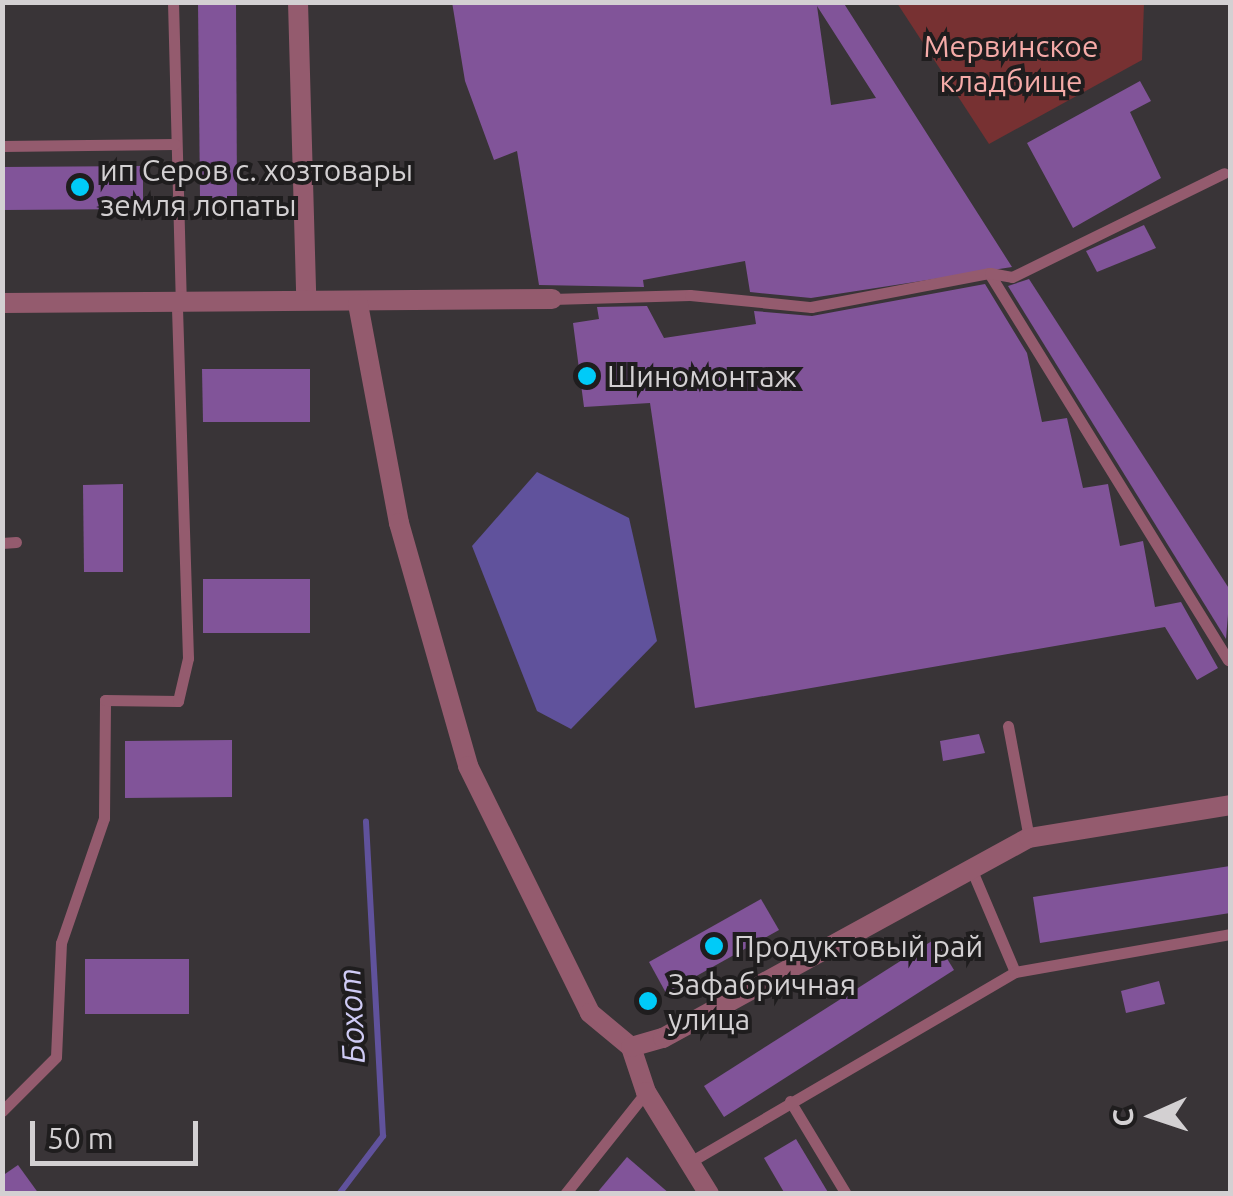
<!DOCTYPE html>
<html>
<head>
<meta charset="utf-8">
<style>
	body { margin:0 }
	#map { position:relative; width:1233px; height:1196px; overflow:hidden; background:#393437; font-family:Ubuntu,sans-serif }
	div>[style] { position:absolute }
	.green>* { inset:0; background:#773132 }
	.water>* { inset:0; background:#60529c }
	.stream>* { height:6px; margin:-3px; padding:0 3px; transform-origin:3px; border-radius:3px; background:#60529c }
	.building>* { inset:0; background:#815499 }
	.lane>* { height:11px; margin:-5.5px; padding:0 5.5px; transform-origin:5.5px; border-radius:5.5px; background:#945b6e }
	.street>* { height:20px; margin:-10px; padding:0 10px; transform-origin:10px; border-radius:10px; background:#945b6e }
	.dots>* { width:28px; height:28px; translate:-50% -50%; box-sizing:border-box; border:5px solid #1f1d1e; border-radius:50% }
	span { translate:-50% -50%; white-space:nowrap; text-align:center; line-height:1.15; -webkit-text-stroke:8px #1f1d1e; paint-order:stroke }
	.park-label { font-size:30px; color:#f5aba8 }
	.poi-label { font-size:30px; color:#d3d0d2 }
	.left { translate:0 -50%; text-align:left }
	.water-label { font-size:32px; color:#cfcbf5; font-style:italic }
	.frame { position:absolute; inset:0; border:5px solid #d3d0d2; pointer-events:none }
	.north { position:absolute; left:1103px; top:1066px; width:100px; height:100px; -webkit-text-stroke:8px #1f1d1e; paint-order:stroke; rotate:267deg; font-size:28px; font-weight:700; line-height:40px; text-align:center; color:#d3d0d2 }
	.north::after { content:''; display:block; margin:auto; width:35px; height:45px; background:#d3d0d2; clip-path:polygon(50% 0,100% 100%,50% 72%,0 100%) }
	.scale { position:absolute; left:30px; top:1121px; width:168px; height:45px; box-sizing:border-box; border:5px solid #d3d0d2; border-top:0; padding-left:12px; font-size:30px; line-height:35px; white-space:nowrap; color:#d3d0d2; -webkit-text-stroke:8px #1f1d1e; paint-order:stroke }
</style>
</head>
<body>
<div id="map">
	<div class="green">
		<i style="clip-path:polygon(897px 3px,1144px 3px,1142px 60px,989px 144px)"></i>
	</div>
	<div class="water">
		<i style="clip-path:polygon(537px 472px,629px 518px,657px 641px,571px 729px,537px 711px,472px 546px)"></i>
	</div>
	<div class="stream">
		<i style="left:339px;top:1194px;width:73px;rotate:-52.8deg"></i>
		<i style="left:383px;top:1136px;width:315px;rotate:-93.1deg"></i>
	</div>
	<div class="building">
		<i style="clip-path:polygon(198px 2px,236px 2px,237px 198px,200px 198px)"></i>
		<i style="clip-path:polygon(evenodd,452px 2px,843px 2px,1012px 267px,811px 298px,750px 292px,745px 261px,643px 280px,644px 287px,539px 285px,517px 151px,494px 160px,465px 81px,452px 2px,817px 6px,876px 98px,831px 105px,817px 6px)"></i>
		<i style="clip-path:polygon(1140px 81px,1151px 101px,1130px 112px,1161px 178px,1073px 228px,1027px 143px)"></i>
		<i style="clip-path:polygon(143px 166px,143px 209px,2px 210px,2px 167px)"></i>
		<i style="clip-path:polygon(1144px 225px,1156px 248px,1097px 272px,1086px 251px)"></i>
		<i style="clip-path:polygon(1029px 279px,1230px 590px,1226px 639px,1008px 286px)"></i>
		<i style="clip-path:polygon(985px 284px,1027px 353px,1042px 422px,1067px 418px,1083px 488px,1108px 484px,1120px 546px,1143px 541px,1155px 607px,1181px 602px,1218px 668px,1197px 680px,1165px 627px,695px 708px,650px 403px,584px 407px,573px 323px,599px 319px,597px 307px,647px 306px,664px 338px,756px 324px,754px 311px,812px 316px)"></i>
		<i style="clip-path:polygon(202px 369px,310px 369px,310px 422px,203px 422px)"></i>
		<i style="clip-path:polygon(123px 484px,123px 572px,84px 572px,83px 485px)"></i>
		<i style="clip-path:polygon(203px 579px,310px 579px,310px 633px,203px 633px)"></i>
		<i style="clip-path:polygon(979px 734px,985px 753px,943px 761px,940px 741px)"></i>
		<i style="clip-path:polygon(232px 740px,232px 797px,125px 798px,125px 741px)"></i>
		<i style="clip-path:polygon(1230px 866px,1230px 913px,1040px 943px,1033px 897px)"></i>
		<i style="clip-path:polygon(761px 899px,779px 930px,666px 993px,649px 962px)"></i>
		<i style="clip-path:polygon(935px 939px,954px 970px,724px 1117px,704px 1086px)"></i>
		<i style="clip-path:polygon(85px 959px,189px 959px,189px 1014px,85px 1014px)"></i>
		<i style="clip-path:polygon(1159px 981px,1165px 1004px,1126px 1013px,1121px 991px)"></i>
		<i style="clip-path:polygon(796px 1139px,829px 1194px,785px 1194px,764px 1158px)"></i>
		<i style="clip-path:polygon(627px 1157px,670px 1194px,596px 1194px)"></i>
		<i style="clip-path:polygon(18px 1165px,39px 1194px,2px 1194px,2px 1176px)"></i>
	</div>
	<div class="lane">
		<i style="left:173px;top:2px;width:298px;rotate:88.5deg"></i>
		<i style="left:2px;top:146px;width:173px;rotate:-0.7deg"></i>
		<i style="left:989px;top:273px;width:455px;rotate:58.3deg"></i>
		<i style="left:552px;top:299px;width:138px;rotate:-1.7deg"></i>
		<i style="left:690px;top:295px;width:122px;rotate:5.7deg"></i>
		<i style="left:811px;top:307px;width:182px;rotate:-10.8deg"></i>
		<i style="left:990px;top:273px;width:22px;rotate:10deg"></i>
		<i style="left:1012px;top:277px;width:236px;rotate:-26.1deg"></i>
		<i style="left:2px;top:543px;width:14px;rotate:-4deg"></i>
		<i style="left:1008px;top:726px;width:114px;rotate:79.4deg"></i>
		<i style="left:970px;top:866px;width:115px;rotate:67deg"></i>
		<i style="left:790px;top:1101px;width:109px;rotate:58.9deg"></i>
		<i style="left:2px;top:1111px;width:76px;rotate:-45deg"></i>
		<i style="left:56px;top:1057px;width:114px;rotate:-87.5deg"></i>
		<i style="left:61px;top:943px;width:132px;rotate:-71deg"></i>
		<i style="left:104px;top:818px;width:118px;rotate:-89.5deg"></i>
		<i style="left:105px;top:700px;width:73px;rotate:0.8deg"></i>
		<i style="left:178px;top:701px;width:44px;rotate:-76.9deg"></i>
		<i style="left:188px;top:658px;width:358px;rotate:-91.8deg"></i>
		<i style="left:690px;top:1162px;width:376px;rotate:-30.3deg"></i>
		<i style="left:1015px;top:972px;width:218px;rotate:-10deg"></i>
		<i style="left:565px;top:1194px;width:130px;rotate:-51.5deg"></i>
	</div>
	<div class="street">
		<i style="left:298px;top:2px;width:293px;rotate:88.4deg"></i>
		<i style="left:2px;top:303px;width:550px;rotate:-0.42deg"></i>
		<i style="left:358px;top:304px;width:223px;rotate:79.4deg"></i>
		<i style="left:399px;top:523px;width:253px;rotate:74.1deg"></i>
		<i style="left:468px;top:766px;width:275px;rotate:63.7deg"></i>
		<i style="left:590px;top:1013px;width:53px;rotate:39.7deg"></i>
		<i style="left:631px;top:1047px;width:47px;rotate:71.6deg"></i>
		<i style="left:646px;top:1092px;width:120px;rotate:58.3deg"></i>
		<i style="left:631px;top:1047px;width:33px;rotate:-16deg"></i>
		<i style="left:663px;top:1038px;width:417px;rotate:-28.7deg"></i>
		<i style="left:1029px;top:838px;width:204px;rotate:-9.3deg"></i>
	</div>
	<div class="dots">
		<i style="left:80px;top:187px;background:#00cbf8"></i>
		<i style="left:587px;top:376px;background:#00cbf8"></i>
		<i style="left:714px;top:946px;background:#00cbf8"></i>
		<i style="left:648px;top:1001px;background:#00cbf8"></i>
	</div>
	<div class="park-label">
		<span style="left:1011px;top:63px">Мервинское<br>кладбище</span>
	</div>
	<div class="poi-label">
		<span class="left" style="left:100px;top:187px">ип Серов с. хозтовары<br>земля лопаты</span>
		<span class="left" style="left:607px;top:376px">Шиномонтаж</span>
		<span class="left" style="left:734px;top:946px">Продуктовый рай</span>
		<span class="left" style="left:668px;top:1001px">Зафабричная<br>улица</span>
	</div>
	<div class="water-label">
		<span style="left:351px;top:1016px;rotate:-93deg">Бохот</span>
	</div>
	<div class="frame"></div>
	<div class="north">С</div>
	<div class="scale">50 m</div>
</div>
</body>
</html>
